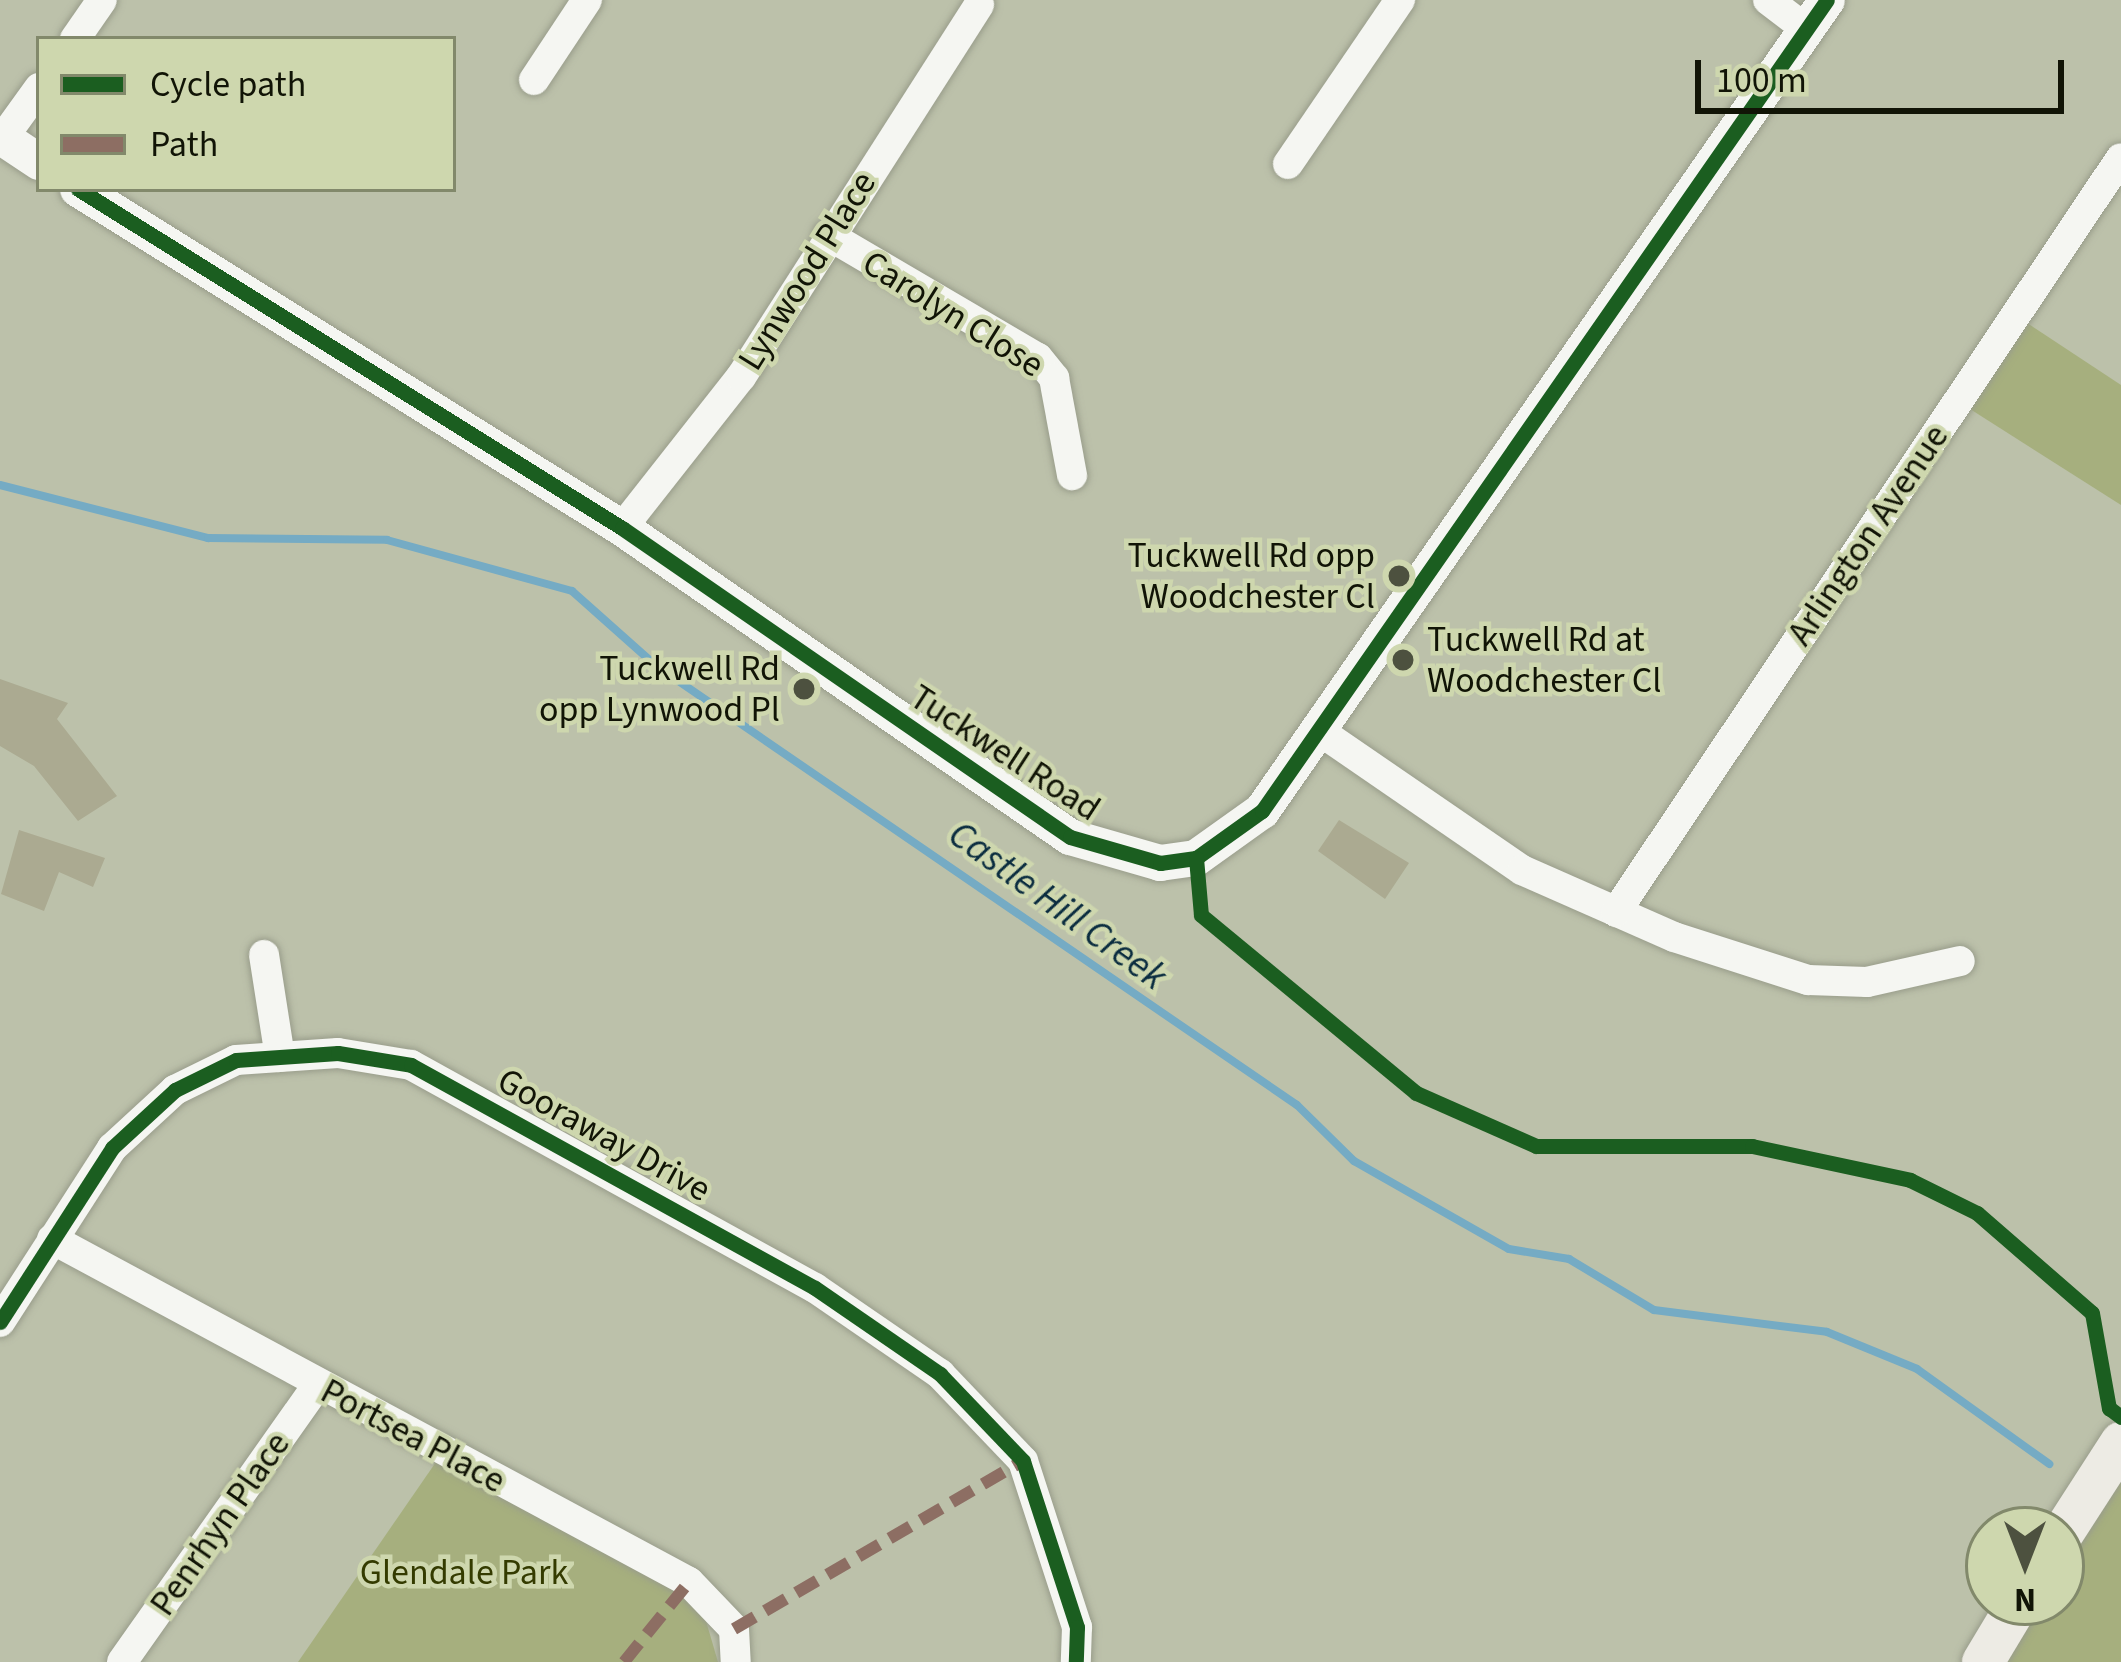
<!DOCTYPE html>
<html>
<head>
<meta charset="utf-8">
<style>
	body { margin:0 }
	#map { position:relative; width:2121px; height:1662px; overflow:hidden; background:#bcc1aa; font-family:"Source Sans 3",sans-serif }
	div>[style] { position:absolute }
	.green>* { inset:0; background:#a6af7e }
	.stream>* { height:8px; margin:-4px; padding:0 4px; transform-origin:4px; border-radius:4px; background:#75abc4 }
	.building>* { inset:0; background:#abaa91 }
	.roads { filter:drop-shadow(0 0 3px #999d8b) drop-shadow(0 0 3px #999d8b) }
	.minor>* { height:30px; margin:-15px; padding:0 15px; transform-origin:15px; border-radius:15px; background:#f5f6f2 }
	.tertiary>* { height:36px; margin:-18px; padding:0 18px; transform-origin:18px; border-radius:18px; background:#f5f6f2 }
	.secondary>* { height:42px; margin:-21px; padding:0 21px; transform-origin:21px; border-radius:21px; background:#edebe4 }
	.quiet>* { height:12px; margin-top:-6px; transform-origin:0; background:repeating-linear-gradient(90deg,#8d6e63 0 24px,transparent 0 36px) }
	.cycleway>* { height:15px; margin:-7.5px; padding:0 7.5px; transform-origin:7.5px; border-radius:7.5px; background:#1b5e20 }
	.dots>* { width:33px; height:33px; translate:-50% -50%; box-sizing:border-box; border:6px solid #ced7ae; border-radius:50% }
	span { translate:-50% -50%; white-space:nowrap; text-align:center; line-height:1.15; -webkit-text-stroke:9px #ced7ae; paint-order:stroke }
	.street-label { font-size:36px; color:#111406 }
	.poi-label { font-size:36px; color:#111406 }
	.right { translate:-100% -50%; text-align:right }
	.left { translate:0 -50%; text-align:left }
	.park-label { font-size:36px; color:#343b00 }
	.water-label { font-size:39px; color:#0a2c3f; font-style:italic }
	.legend { position:absolute; left:36px; top:36px; width:420px; height:156px; box-sizing:border-box; background:#ced7ae; border:3px solid #82896b; margin:0; padding:15px 21px; list-style:none; font-size:36px; color:#111406 }
	.legend li { display:flex; align-items:center; gap:24px; height:60px }
	.legend b { width:60px; border:3px solid #82896b }
	.north { position:absolute; left:1965px; top:1506px; width:120px; height:120px; box-sizing:border-box; background:#ced7ae; border:3px solid #82896b; border-radius:50%; rotate:180deg; font-size:33px; font-weight:700; line-height:48px; text-align:center; color:#111406 }
	.north::after { content:''; display:block; margin:auto; width:42px; height:54px; background:#4d513f; clip-path:polygon(50% 0,100% 100%,50% 72%,0 100%) }
	.scale { position:absolute; left:1695px; top:60px; width:369px; height:54px; box-sizing:border-box; border:6px solid #111406; border-top:0; padding-left:15px; font-size:36px; line-height:42px; white-space:nowrap; color:#111406; -webkit-text-stroke:9px #ced7ae; paint-order:stroke }
</style>
</head>
<body>
<div id="map">
	<div class="green">
		<i style="clip-path:polygon(2027px 323px,2121px 385px,2121px 505px,1970px 409px)"></i>
		<i style="clip-path:polygon(436px 1462px,701px 1604px,718px 1662px,298px 1662px)"></i>
		<i style="clip-path:polygon(2121px 1480px,2121px 1662px,2006px 1662px,2042px 1602px,2061px 1602px,2061px 1573px)"></i>
	</div>
	<div class="stream">
		<i style="left:0;top:485px;width:215px;rotate:14.3deg"></i>
		<i style="left:208px;top:538px;width:179px;rotate:0.6deg"></i>
		<i style="left:387px;top:540px;width:192px;rotate:15.4deg"></i>
		<i style="left:572px;top:591px;width:111px;rotate:41.7deg"></i>
		<i style="left:655px;top:665px;width:778px;rotate:34.43deg"></i>
		<i style="left:1297px;top:1105px;width:80px;rotate:44.5deg"></i>
		<i style="left:1354px;top:1161px;width:178px;rotate:29.6deg"></i>
		<i style="left:1509px;top:1249px;width:61px;rotate:9.5deg"></i>
		<i style="left:1569px;top:1259px;width:99px;rotate:31deg"></i>
		<i style="left:1654px;top:1310px;width:174px;rotate:7.2deg"></i>
		<i style="left:1827px;top:1332px;width:97px;rotate:22.3deg"></i>
		<i style="left:1917px;top:1369px;width:163px;rotate:35.7deg"></i>
	</div>
	<div class="building">
		<i style="clip-path:polygon(0 679px,68px 703px,57px 719px,117px 796px,78px 821px,34px 766px,0 746px)"></i>
		<i style="clip-path:polygon(1339px 820px,1409px 863px,1385px 899px,1318px 851px)"></i>
		<i style="clip-path:polygon(19px 830px,105px 858px,93px 887px,59px 872px,44px 911px,1px 894px)"></i>
	</div>
	<div class="roads">
		<div class="minor">
			<i style="left:1768px;top:0;width:48px;rotate:37.3deg"></i>
			<i style="left:75px;top:39px;width:47px;rotate:-55.3deg"></i>
			<i style="left:534px;top:80px;width:96px;rotate:-56.5deg"></i>
			<i style="left:3px;top:138px;width:62px;rotate:-54.2deg"></i>
			<i style="left:1288px;top:164px;width:199px;rotate:-55.7deg"></i>
			<i style="left:828px;top:235px;width:243px;rotate:30.4deg"></i>
			<i style="left:1038px;top:358px;width:26px;rotate:51deg"></i>
			<i style="left:1054px;top:378px;width:99px;rotate:79.5deg"></i>
			<i style="left:622px;top:528px;width:192px;rotate:-51.8deg"></i>
			<i style="left:741px;top:377px;width:442px;rotate:-57.4deg"></i>
			<i style="left:1321px;top:732px;width:244px;rotate:34.5deg"></i>
			<i style="left:1522px;top:870px;width:166px;rotate:23.8deg"></i>
			<i style="left:1674px;top:937px;width:141px;rotate:17.8deg"></i>
			<i style="left:1808px;top:980px;width:59px;rotate:1.9deg"></i>
			<i style="left:1867px;top:982px;width:95px;rotate:-12.7deg"></i>
			<i style="left:1616px;top:912px;width:907px;rotate:-56.19deg"></i>
			<i style="left:264px;top:955px;width:103px;rotate:81.1deg"></i>
			<i style="left:52px;top:1239px;width:723px;rotate:28.3deg"></i>
			<i style="left:689px;top:1582px;width:65px;rotate:46.2deg"></i>
			<i style="left:734px;top:1629px;width:33px;rotate:87deg"></i>
			<i style="left:0;top:1322px;width:207px;rotate:-57.2deg"></i>
			<i style="left:112px;top:1148px;width:86px;rotate:-42.6deg"></i>
			<i style="left:175px;top:1090px;width:68px;rotate:-26.2deg"></i>
			<i style="left:236px;top:1060px;width:102px;rotate:-3.9deg"></i>
			<i style="left:338px;top:1053px;width:74px;rotate:9.3deg"></i>
			<i style="left:411px;top:1065px;width:461px;rotate:28.9deg"></i>
			<i style="left:815px;top:1288px;width:152px;rotate:34.5deg"></i>
			<i style="left:940px;top:1374px;width:120px;rotate:46.3deg"></i>
			<i style="left:1023px;top:1461px;width:175px;rotate:72deg"></i>
			<i style="left:1077px;top:1627px;width:35px;rotate:92deg"></i>
			<i style="left:122px;top:1662px;width:338px;rotate:-54.8deg"></i>
		</div>
		<div class="tertiary">
			<i style="left:0;top:136px;width:47px;rotate:33.7deg"></i>
			<i style="left:78px;top:189px;width:641px;rotate:31.93deg"></i>
			<i style="left:622px;top:528px;width:544px;rotate:34.6deg"></i>
			<i style="left:1070px;top:837px;width:94px;rotate:16.1deg"></i>
			<i style="left:1160px;top:863px;width:36px;rotate:-8deg"></i>
			<i style="left:1196px;top:858px;width:81px;rotate:-35.5deg"></i>
			<i style="left:1262px;top:811px;width:988px;rotate:-55.14deg"></i>
		</div>
		<div class="secondary">
			<i style="left:2061px;top:1536px;width:111px;rotate:-57.2deg"></i>
			<i style="left:1983px;top:1662px;width:70px;rotate:-59deg"></i>
		</div>
	</div>
	<div class="quiet">
		<i style="left:734px;top:1629px;width:334px;rotate:-30.2deg"></i>
		<i style="left:624px;top:1662px;width:103px;rotate:-50.9deg"></i>
	</div>
	<div class="cycleway">
		<i style="left:78px;top:189px;width:641px;rotate:31.93deg"></i>
		<i style="left:622px;top:528px;width:544px;rotate:34.6deg"></i>
		<i style="left:1070px;top:837px;width:94px;rotate:16.1deg"></i>
		<i style="left:1160px;top:863px;width:36px;rotate:-8deg"></i>
		<i style="left:1196px;top:858px;width:81px;rotate:-35.5deg"></i>
		<i style="left:1262px;top:811px;width:988px;rotate:-55.14deg"></i>
		<i style="left:1196px;top:858px;width:57px;rotate:85deg"></i>
		<i style="left:1201px;top:915px;width:279px;rotate:39.6deg"></i>
		<i style="left:1416px;top:1093px;width:131px;rotate:23.8deg"></i>
		<i style="left:1536px;top:1146px;width:216px"></i>
		<i style="left:1752px;top:1146px;width:162px;rotate:12.1deg"></i>
		<i style="left:1910px;top:1180px;width:75px;rotate:26.2deg"></i>
		<i style="left:1977px;top:1213px;width:152px;rotate:41deg"></i>
		<i style="left:2092px;top:1313px;width:97px;rotate:79.9deg"></i>
		<i style="left:2109px;top:1408px;width:15px;rotate:37deg"></i>
		<i style="left:0;top:1322px;width:207px;rotate:-57.2deg"></i>
		<i style="left:112px;top:1148px;width:86px;rotate:-42.6deg"></i>
		<i style="left:175px;top:1090px;width:68px;rotate:-26.2deg"></i>
		<i style="left:236px;top:1060px;width:102px;rotate:-3.9deg"></i>
		<i style="left:338px;top:1053px;width:74px;rotate:9.3deg"></i>
		<i style="left:411px;top:1065px;width:461px;rotate:28.9deg"></i>
		<i style="left:815px;top:1288px;width:152px;rotate:34.5deg"></i>
		<i style="left:940px;top:1374px;width:120px;rotate:46.3deg"></i>
		<i style="left:1023px;top:1461px;width:175px;rotate:72deg"></i>
		<i style="left:1077px;top:1627px;width:35px;rotate:92deg"></i>
	</div>
	<div class="dots">
		<i style="left:1399px;top:576px;background:#4d513f"></i>
		<i style="left:1403px;top:660px;background:#4d513f"></i>
		<i style="left:804px;top:689px;background:#4d513f"></i>
	</div>
	<div class="street-label">
		<span style="left:807px;top:271px;rotate:-58deg">Lynwood Place</span>
		<span style="left:953px;top:314px;rotate:32deg">Carolyn Close</span>
		<span style="left:1868px;top:535px;rotate:-56deg">Arlington Avenue</span>
		<span style="left:1005px;top:753px;rotate:33deg">Tuckwell Road</span>
		<span style="left:604px;top:1135px;rotate:29deg">Gooraway Drive</span>
		<span style="left:413px;top:1436px;rotate:28deg">Portsea Place</span>
		<span style="left:220px;top:1524px;rotate:-55deg">Penrhyn Place</span>
	</div>
	<div class="poi-label">
		<span class="right" style="left:1375px;top:576px">Tuckwell Rd opp<br>Woodchester Cl</span>
		<span class="left" style="left:1427px;top:660px">Tuckwell Rd at<br>Woodchester Cl</span>
		<span class="right" style="left:780px;top:689px">Tuckwell Rd<br>opp Lynwood Pl</span>
	</div>
	<div class="park-label">
		<span style="left:464px;top:1573px">Glendale Park</span>
	</div>
	<div class="water-label">
		<span style="left:1057px;top:906px;rotate:36deg">Castle Hill Creek</span>
	</div>
	<ul class="legend">
	<li><b style="height:15px;background:#1b5e20"></b>Cycle path</li>
	<li><b style="height:15px;background:#8d6e63"></b>Path</li>
	</ul>
	<div class="north">N</div>
	<div class="scale">100 m</div>
</div>
</body>
</html>
